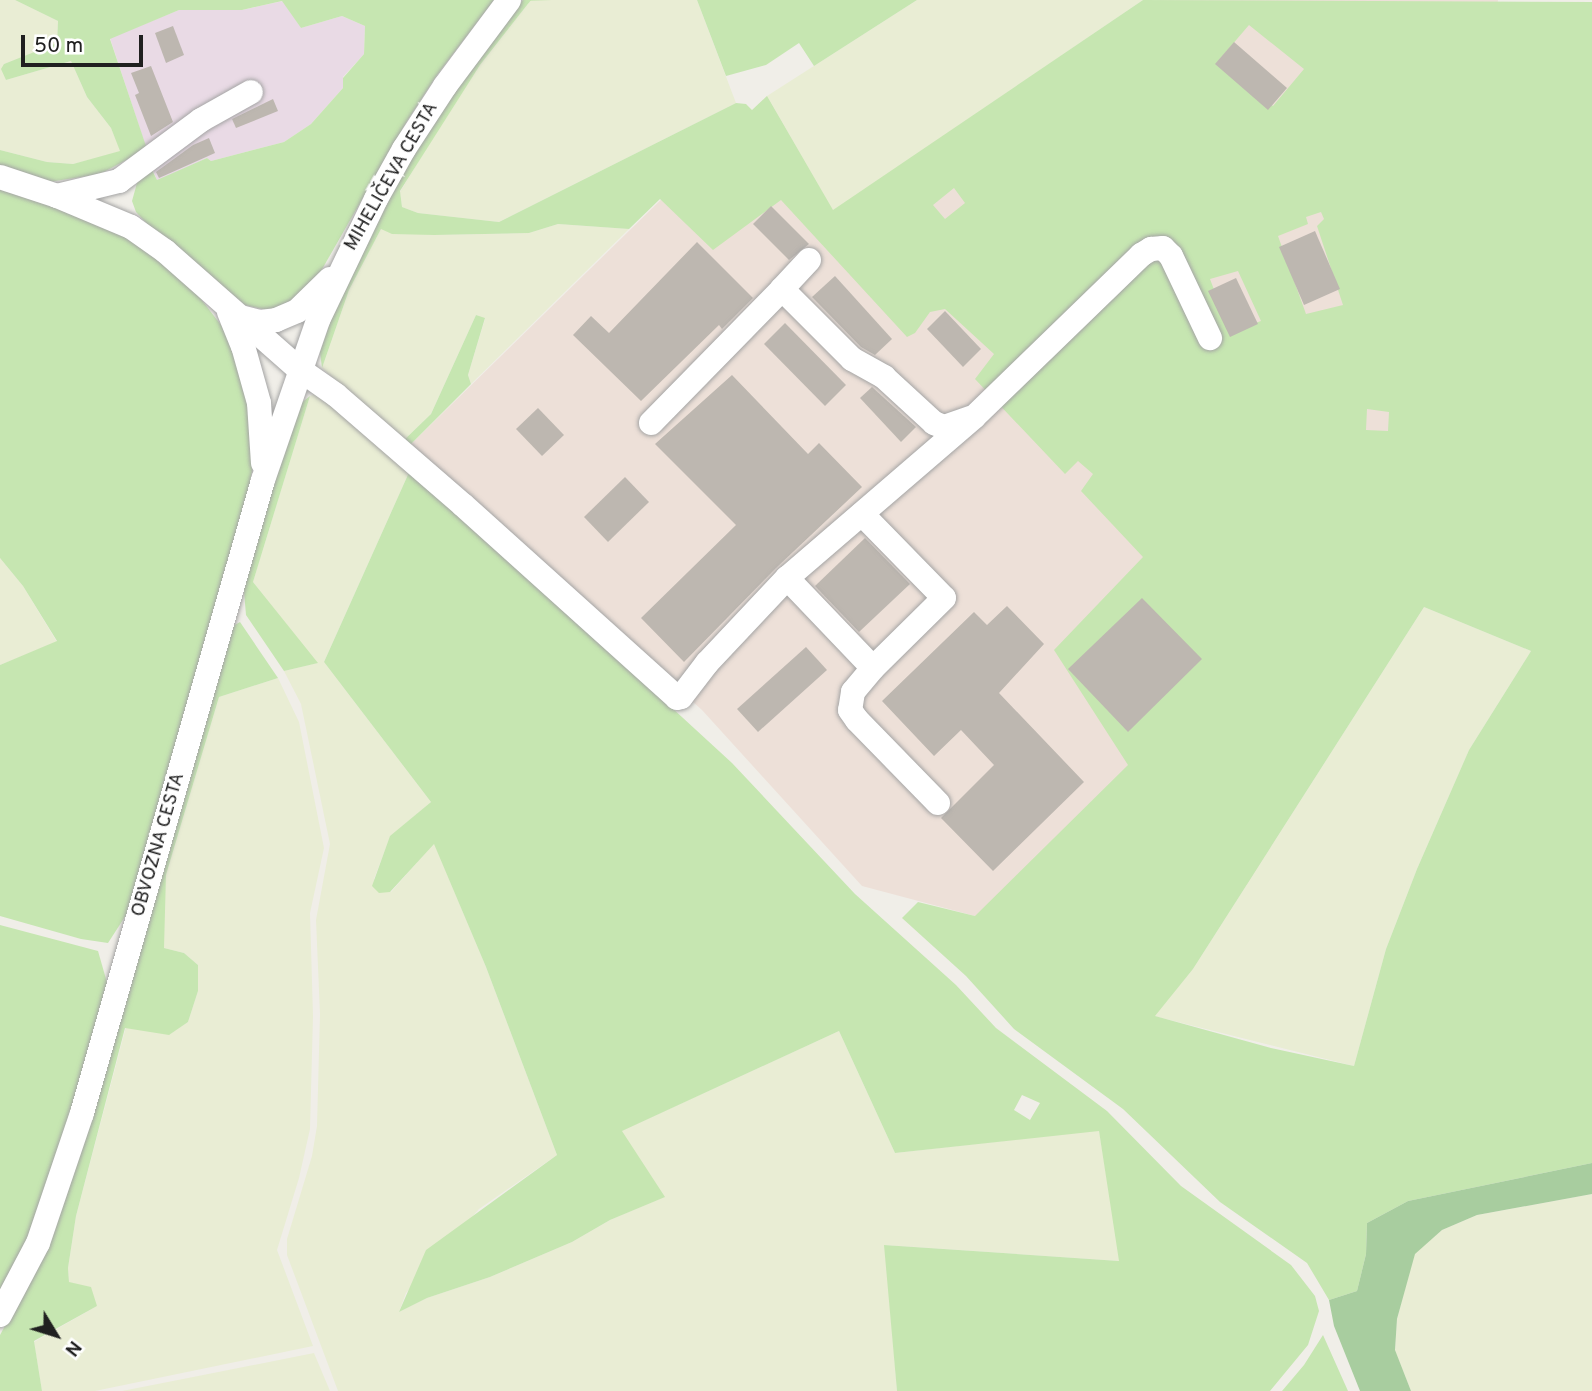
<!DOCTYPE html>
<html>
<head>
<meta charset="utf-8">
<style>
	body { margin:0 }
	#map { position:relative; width:1592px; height:1391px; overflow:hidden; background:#f0eee8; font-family:Overpass,sans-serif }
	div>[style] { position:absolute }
	.industrial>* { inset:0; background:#e9dae5 }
	.military>* { inset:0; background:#ede0d8 }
	.farmland>* { inset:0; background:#e9edd4 }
	.grass>* { inset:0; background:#c6e6b1 }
	.forest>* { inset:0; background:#a8cd9f }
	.building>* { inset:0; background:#bdb7b0 }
	.roads { filter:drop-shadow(0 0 2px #a4a4a4) drop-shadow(0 0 2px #a4a4a4) }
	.minor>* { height:24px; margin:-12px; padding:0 12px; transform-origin:12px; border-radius:12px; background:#fff }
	span { translate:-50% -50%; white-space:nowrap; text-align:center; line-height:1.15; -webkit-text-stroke:5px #fff; paint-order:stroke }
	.street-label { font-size:19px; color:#202020 }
	.north { position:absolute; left:21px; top:1300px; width:70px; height:70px; -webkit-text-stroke:5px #fff; paint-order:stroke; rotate:128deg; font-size:19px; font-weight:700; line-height:28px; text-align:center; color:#202020 }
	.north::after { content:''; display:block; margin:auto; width:24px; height:32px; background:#202020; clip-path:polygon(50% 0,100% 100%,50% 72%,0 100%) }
	.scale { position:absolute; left:21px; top:35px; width:122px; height:32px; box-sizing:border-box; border:4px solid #202020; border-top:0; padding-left:9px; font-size:21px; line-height:24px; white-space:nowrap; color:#202020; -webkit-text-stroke:5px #fff; paint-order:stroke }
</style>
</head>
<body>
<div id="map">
	<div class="industrial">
		<i style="clip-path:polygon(283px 1px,301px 28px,342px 16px,365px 26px,364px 54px,343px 77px,343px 88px,311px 124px,284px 142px,211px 161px,207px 158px,157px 181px,110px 38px,179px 10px,242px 10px)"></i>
	</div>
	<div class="military">
		<i style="clip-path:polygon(1158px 0,1498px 0,1424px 607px,1339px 736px,1247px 885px,975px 916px,862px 886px,702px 710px,408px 447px,767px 96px,833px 211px)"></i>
	</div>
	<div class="farmland">
		<i style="clip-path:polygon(0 0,15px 0,58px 21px,57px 44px,4px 64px,6px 80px,71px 61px,87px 97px,111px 128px,121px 152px,73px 164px,47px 162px,0 150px)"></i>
		<i style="clip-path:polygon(531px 0,697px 0,736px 103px,499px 222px,418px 213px,402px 207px,400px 192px,445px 117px,480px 65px)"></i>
		<i style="clip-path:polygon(917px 0,1143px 0,833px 211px,767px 96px)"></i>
		<i style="clip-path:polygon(558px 224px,629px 229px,471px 384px,468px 375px,485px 319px,476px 315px,431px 414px,402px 442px,322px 368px,349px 290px,381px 229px,434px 235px,529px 233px)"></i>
		<i style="clip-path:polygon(314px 394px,322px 395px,411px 468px,324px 662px,431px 802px,390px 837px,374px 879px,391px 892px,434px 843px,486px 967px,557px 1155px,479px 1209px,406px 1293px,399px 1312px,427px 1298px,490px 1277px,572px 1242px,610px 1220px,664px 1197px,621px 1131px,839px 1031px,895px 1153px,1099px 1130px,1120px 1261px,885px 1245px,897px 1391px,338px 1391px,287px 1255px,287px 1239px,312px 1156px,317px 1126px,320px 1014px,316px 920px,330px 844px,301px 704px,284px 671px,317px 663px,253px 582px,310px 396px)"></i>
		<i style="clip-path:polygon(0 558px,23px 586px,57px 642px,0 665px)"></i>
		<i style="clip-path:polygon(1424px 607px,1531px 651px,1469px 750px,1417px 869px,1386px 949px,1354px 1066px,1154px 1016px,1193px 969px)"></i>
		<i style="clip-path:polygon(278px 678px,299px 722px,324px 848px,310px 913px,313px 1016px,310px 1129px,299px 1178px,277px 1250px,313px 1346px,95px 1391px,42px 1391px,34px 1342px,97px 1306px,69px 1282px,68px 1268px,76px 1216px,126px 1027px,170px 1034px,188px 1022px,198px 991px,198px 965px,184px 953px,164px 948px,163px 923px,166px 875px,219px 697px)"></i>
		<i style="clip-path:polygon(1592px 1194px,1592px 1391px,1411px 1391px,1395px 1351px,1397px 1319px,1414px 1254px,1442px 1230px,1477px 1215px)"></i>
		<i style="clip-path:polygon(314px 1353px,330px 1391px,122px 1391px,183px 1379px)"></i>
	</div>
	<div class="grass">
		<i style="clip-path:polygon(15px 0,494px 0,437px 75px,407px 121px,317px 278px,299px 300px,272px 311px,245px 305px,154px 231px,136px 212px,132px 201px,137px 183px,150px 166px,157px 180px,207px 158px,211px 161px,284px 142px,311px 124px,343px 88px,343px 78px,364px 54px,365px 26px,342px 16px,301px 28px,282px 1px,242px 10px,179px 10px,110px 39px,147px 149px,100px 174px,49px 182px,0 167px,0 150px,47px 162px,73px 164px,120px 151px,111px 128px,87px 97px,71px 61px,6px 80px,1px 69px,4px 64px,57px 43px,58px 21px)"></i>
		<i style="clip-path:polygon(evenodd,523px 0,531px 0,480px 65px,400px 191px,402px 207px,418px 213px,499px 222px,736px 103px,746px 104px,752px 110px,767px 96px,833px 210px,1143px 0,1592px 2px,1592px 1163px,1408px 1201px,1367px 1223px,1366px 1254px,1357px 1291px,1329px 1300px,1307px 1263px,1220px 1202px,1123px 1109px,1014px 1029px,966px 976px,902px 918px,918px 902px,975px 916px,1128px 765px,1054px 650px,1143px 557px,1081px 491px,1093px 474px,1078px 461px,1065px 474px,975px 379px,994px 354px,945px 309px,930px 312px,915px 333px,907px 337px,781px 200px,713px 250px,660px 199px,629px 229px,558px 224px,529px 233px,434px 235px,392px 234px,381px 229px,349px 290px,322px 368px,320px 352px,335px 308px,409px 160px,456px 86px,523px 0,1249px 25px,1304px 69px,1273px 106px,1219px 60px,1249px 25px,523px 0,954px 188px,965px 203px,945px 219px,933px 205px,954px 188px,523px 0,1321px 212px,1324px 219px,1317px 226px,1343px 305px,1306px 314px,1278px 236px,1308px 224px,1306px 217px,1321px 212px,523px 0,1238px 271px,1261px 321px,1230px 332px,1210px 279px,1238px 271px,523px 0,1367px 409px,1389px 412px,1388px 431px,1366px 430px,1367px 409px,523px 0,1424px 607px,1531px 651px,1469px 750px,1417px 869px,1386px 949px,1354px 1066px,1271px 1048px,1155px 1016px,1193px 969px,1424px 607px)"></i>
		<i style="clip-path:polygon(697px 0,917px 0,814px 66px,799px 43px,766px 65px,726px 76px)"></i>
		<i style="clip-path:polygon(0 184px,131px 237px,191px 286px,224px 329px,246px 376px,253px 465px,248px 494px,130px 909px,108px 943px,81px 939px,0 916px,0 665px,57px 641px,23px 586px,0 558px)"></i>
		<i style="clip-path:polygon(476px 315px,485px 318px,468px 375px,471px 384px,408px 447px,402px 442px,431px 414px)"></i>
		<i style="clip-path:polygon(310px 396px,253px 582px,318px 663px,284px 671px,246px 615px,243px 580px,300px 404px)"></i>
		<i style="clip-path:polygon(evenodd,411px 468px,732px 763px,855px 894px,956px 985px,996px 1028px,1107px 1111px,1181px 1186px,1291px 1265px,1315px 1296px,1319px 1311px,1308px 1345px,1270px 1391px,897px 1391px,884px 1245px,1119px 1261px,1099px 1131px,895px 1153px,839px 1031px,622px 1131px,665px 1197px,610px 1220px,572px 1242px,490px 1277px,427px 1298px,399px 1312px,426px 1250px,557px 1155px,486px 967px,434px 844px,390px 892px,379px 893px,372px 886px,390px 836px,431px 802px,324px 662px,411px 468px,1022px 1095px,1040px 1103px,1030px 1120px,1014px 1110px,1022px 1095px)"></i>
		<i style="clip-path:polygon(240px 622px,278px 678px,219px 697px,166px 875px,164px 948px,184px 953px,198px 965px,198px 991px,188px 1022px,169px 1035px,125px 1028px,76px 1216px,68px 1268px,69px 1282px,91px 1287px,97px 1306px,34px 1341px,42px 1391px,0 1391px,0 1335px,32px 1276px,233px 626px)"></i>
		<i style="clip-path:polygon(0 925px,98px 951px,108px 986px,65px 1133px,27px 1243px,0 1295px)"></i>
		<i style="clip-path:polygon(1323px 1335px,1348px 1391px,1282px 1391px,1304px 1365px)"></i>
	</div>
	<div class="forest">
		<i style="clip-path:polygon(1592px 1163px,1592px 1194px,1477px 1215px,1442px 1230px,1415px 1254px,1397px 1319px,1395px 1350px,1411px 1391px,1360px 1391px,1334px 1326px,1329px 1300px,1357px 1291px,1366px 1254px,1367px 1223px,1408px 1201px)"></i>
	</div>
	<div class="building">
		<i style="clip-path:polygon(173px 26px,184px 55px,166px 63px,155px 33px)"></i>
		<i style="clip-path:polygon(1234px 42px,1287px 88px,1268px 110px,1215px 64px)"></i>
		<i style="clip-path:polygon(151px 66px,173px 122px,151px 136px,135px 95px,139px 93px,131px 73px)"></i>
		<i style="clip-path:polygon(273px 99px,278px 111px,236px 128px,232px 119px)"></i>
		<i style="clip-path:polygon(209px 138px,215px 153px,159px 178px,156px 172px,193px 145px)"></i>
		<i style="clip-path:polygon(771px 206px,809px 244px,789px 260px,753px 224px)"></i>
		<i style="clip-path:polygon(1315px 231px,1340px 289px,1304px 305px,1279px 247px)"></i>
		<i style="clip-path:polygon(697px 242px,753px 298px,722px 329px,719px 325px,641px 401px,573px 335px,591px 316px,609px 333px)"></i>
		<i style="clip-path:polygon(835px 276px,892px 339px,875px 355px,861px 347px,812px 297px)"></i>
		<i style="clip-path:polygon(1236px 278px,1258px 324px,1230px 337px,1208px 291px)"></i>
		<i style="clip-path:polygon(945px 311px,981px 349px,963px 367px,927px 329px)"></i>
		<i style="clip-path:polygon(785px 323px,846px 385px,825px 406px,764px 344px)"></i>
		<i style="clip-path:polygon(732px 375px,808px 454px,819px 443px,862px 487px,776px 568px,684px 662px,641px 618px,736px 525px,655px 444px)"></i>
		<i style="clip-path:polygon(872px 387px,916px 427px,901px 442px,860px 398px)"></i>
		<i style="clip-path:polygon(538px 408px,564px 435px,542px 456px,516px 429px)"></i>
		<i style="clip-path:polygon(625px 477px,649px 502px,608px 542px,584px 517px)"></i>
		<i style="clip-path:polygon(865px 538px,910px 584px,859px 632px,815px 586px)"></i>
		<i style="clip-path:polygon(1142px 598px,1202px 659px,1128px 732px,1068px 669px)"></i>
		<i style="clip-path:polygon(1007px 606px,1044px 644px,999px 693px,1084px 782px,993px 871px,941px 818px,994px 765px,961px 730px,934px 756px,882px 701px,974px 612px,987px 625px)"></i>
		<i style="clip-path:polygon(806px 647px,827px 670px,758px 732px,737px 709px)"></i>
	</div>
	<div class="roads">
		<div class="minor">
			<i style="left:0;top:177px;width:60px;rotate:18.4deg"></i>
			<i style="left:57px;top:196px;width:80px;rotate:22.7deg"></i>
			<i style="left:131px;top:227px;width:42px;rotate:35.2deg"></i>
			<i style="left:165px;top:251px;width:179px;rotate:41.4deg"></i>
			<i style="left:299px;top:369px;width:45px;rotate:35.1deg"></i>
			<i style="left:336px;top:395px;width:168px;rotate:40.9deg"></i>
			<i style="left:463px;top:505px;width:288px;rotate:42deg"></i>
			<i style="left:677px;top:698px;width:4px;rotate:-14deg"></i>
			<i style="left:681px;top:697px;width:43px;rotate:-52.6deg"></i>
			<i style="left:707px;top:663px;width:117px;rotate:-46.7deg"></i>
			<i style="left:787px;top:578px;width:247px;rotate:-40.7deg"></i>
			<i style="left:974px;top:417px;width:233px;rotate:-44.1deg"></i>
			<i style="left:1141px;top:255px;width:12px;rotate:-31deg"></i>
			<i style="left:1151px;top:249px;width:12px;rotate:-5deg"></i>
			<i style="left:1163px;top:248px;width:11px;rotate:45deg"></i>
			<i style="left:1171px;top:256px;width:91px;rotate:64.6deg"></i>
			<i style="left:57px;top:196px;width:64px;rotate:-13.6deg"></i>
			<i style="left:119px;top:181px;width:102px;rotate:-36.6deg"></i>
			<i style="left:201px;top:120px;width:57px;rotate:-29.2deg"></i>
			<i style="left:809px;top:260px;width:40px;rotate:133deg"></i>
			<i style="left:782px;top:289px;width:99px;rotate:45deg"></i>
			<i style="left:852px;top:359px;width:37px;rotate:29deg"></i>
			<i style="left:884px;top:377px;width:68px;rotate:42.6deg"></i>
			<i style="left:934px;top:423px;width:11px;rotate:22deg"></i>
			<i style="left:944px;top:427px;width:28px;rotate:-19deg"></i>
			<i style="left:229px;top:312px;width:37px;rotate:68deg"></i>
			<i style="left:243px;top:346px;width:59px;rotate:74.3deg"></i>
			<i style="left:259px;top:403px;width:60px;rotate:86.2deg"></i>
			<i style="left:240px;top:317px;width:21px;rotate:14deg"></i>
			<i style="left:260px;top:322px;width:16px;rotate:-7deg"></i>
			<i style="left:276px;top:320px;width:23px;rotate:-23deg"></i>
			<i style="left:297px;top:311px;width:46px;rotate:-44.1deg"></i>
			<i style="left:651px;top:423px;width:187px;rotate:-45.6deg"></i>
			<i style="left:862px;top:514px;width:117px;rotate:45.7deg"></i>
			<i style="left:944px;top:598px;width:100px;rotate:135.4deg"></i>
			<i style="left:787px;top:578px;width:124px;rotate:46.3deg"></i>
			<i style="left:873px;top:668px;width:31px;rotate:130deg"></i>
			<i style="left:853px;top:692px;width:18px;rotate:99deg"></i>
			<i style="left:850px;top:710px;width:12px;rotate:55deg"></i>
			<i style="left:857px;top:720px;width:116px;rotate:45.7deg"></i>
			<i style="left:0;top:1315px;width:81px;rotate:-62.2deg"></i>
			<i style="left:38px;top:1243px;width:137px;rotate:-71.3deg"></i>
			<i style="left:82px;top:1113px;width:658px;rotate:-74.04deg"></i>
			<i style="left:263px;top:480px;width:169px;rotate:-71deg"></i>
			<i style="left:318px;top:320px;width:134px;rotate:-64.4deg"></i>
			<i style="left:376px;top:199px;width:57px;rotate:-60.8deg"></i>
			<i style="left:404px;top:149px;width:75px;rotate:-56.9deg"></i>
			<i style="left:445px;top:86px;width:107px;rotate:-53.3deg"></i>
		</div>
	</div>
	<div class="street-label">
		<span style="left:392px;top:177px;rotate:-60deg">MIHELIČEVA CESTA</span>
		<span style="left:159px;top:845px;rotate:-74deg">OBVOZNA CESTA</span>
	</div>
	<div class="north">N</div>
	<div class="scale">50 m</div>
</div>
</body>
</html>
